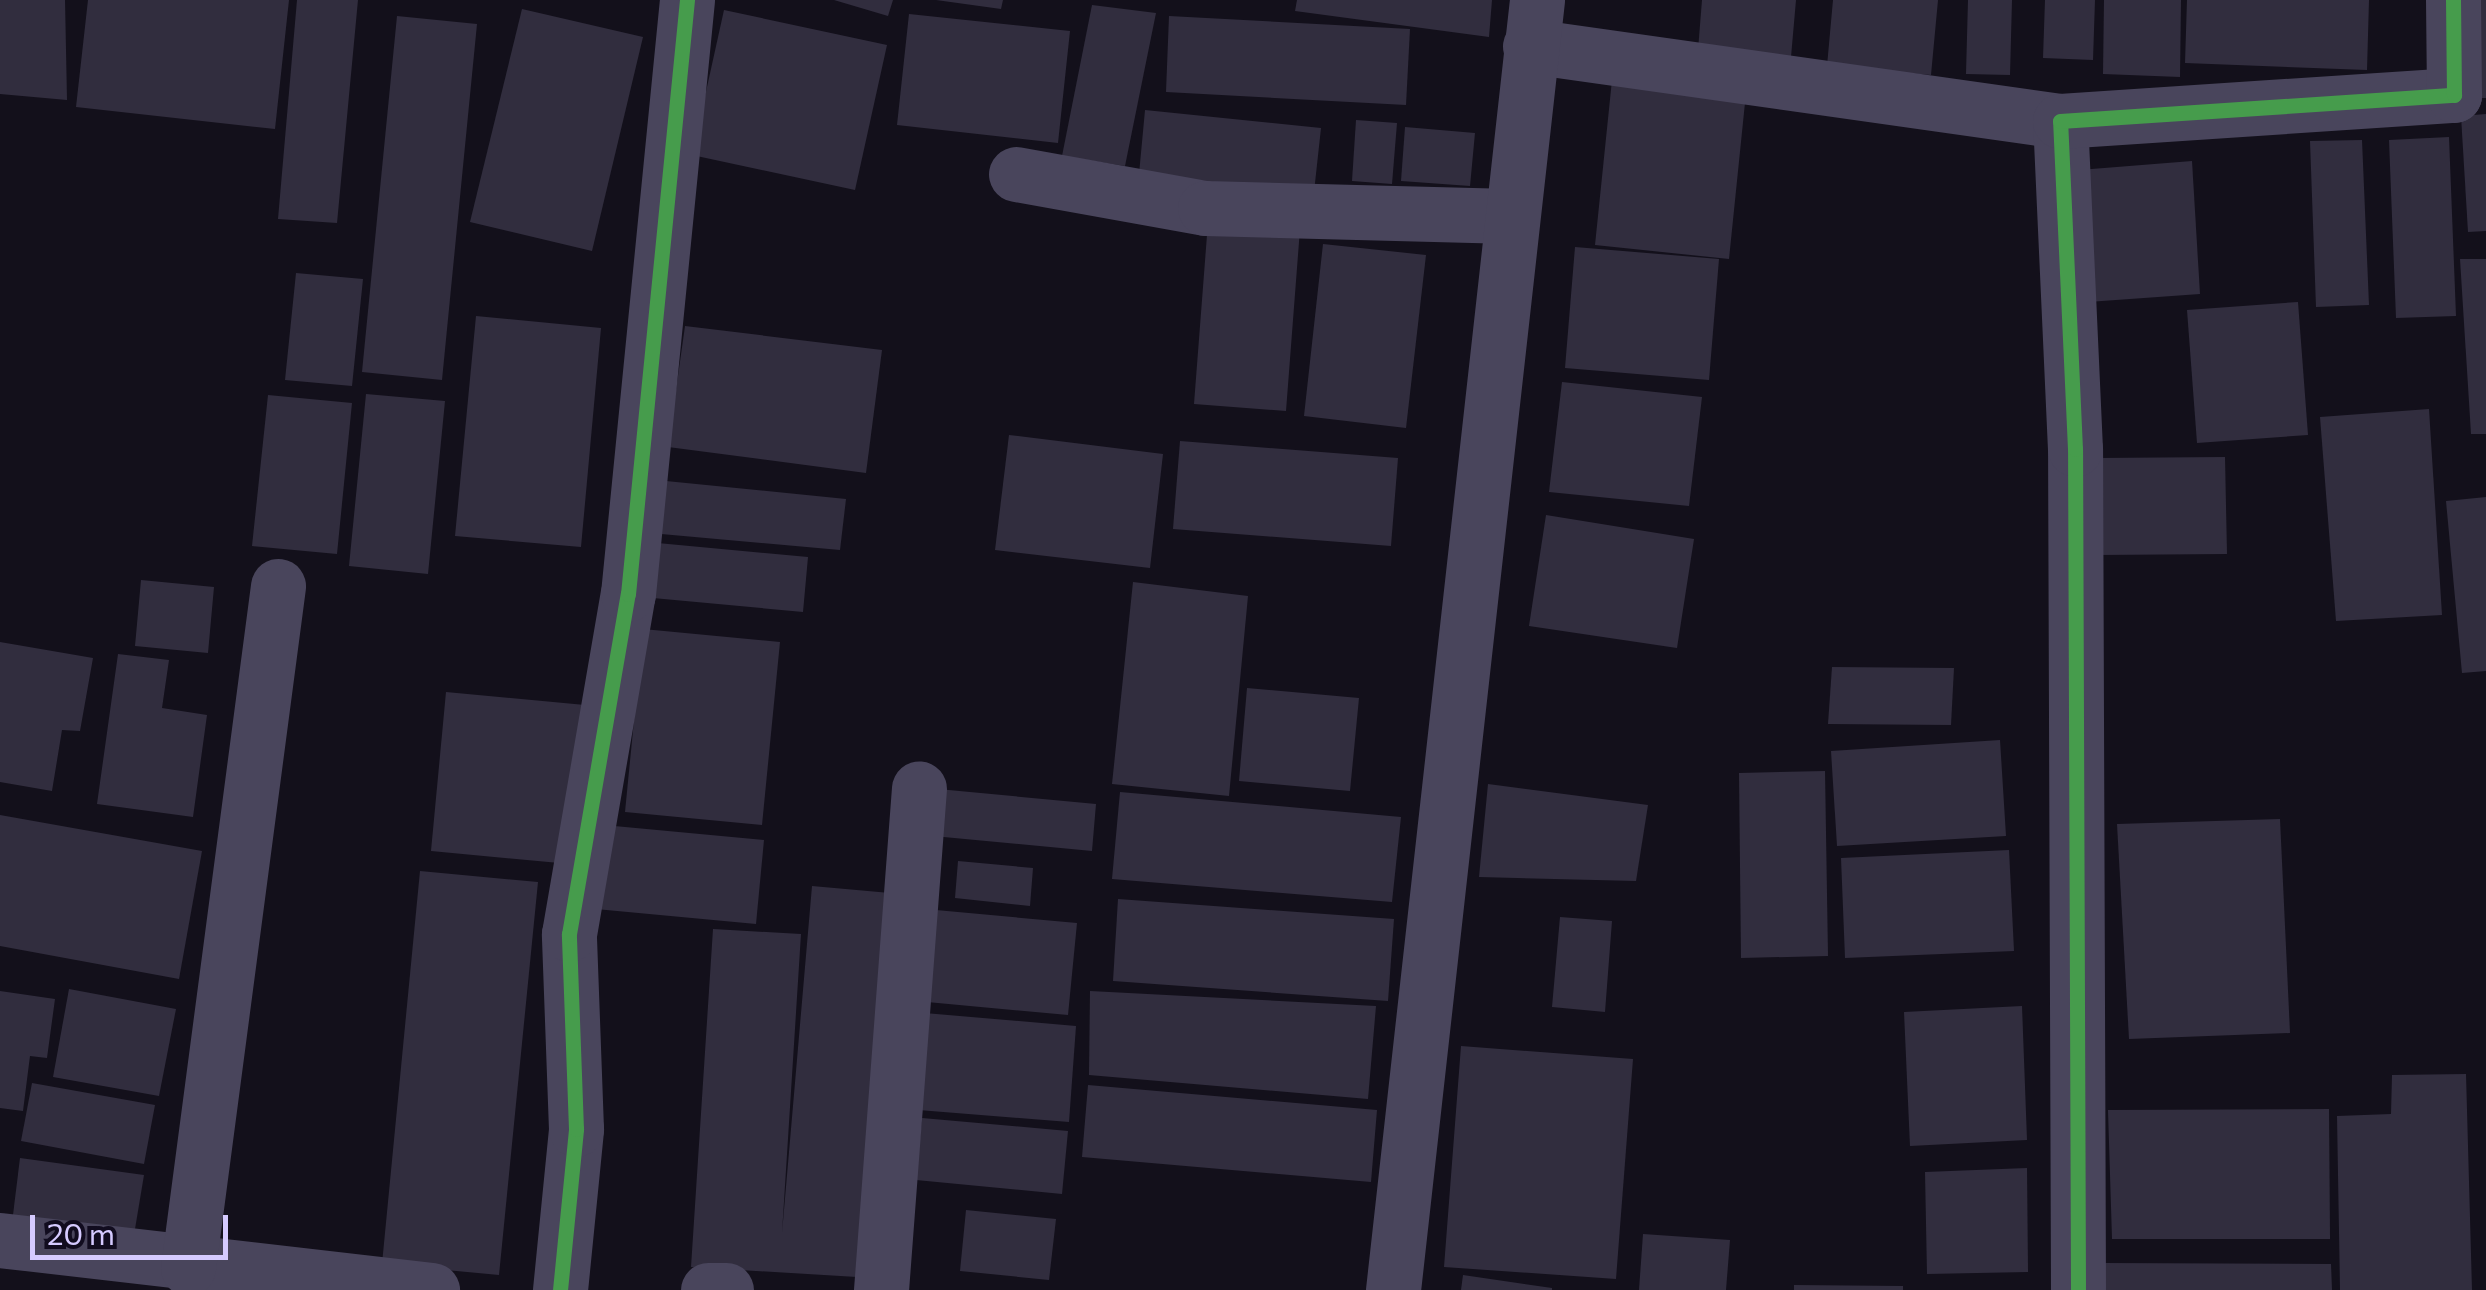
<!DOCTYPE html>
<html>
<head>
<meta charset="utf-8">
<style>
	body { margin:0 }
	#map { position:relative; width:2486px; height:1290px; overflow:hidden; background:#13101b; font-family:Commissioner,sans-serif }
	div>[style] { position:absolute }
	.building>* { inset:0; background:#312d3e }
	.minor>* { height:55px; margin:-27.5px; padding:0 27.5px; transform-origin:27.5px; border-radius:27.5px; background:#49455c }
	.cycleway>* { height:15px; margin:-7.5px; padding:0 7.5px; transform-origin:7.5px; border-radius:7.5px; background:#469c4c }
	span { translate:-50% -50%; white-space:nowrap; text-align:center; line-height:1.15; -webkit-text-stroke:10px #110c1f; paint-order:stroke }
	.scale { position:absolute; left:30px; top:1215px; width:198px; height:45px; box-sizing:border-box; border:5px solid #d5caff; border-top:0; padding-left:12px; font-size:30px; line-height:35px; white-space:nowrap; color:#d5caff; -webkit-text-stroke:8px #110c1f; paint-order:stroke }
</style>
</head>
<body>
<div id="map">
	<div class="building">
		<i style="clip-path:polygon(0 0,65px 0,67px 100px,0 94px)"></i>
		<i style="clip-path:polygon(88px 0,289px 0,275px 129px,76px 107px)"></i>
		<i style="clip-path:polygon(297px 0,358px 0,337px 223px,278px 219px)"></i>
		<i style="clip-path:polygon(834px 0,893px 0,888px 16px)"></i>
		<i style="clip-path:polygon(936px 0,1003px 0,1001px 9px)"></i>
		<i style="clip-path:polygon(1297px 0,1492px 0,1489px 37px,1295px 11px)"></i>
		<i style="clip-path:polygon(1702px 0,1796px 0,1791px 57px,1698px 50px)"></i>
		<i style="clip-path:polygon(1833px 0,1938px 0,1931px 75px,1827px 66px)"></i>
		<i style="clip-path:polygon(1968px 0,2012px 0,2010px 75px,1966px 74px)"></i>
		<i style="clip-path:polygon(2045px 0,2095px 0,2093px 60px,2043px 58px)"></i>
		<i style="clip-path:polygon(2104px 0,2181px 0,2180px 77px,2103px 74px)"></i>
		<i style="clip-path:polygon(2187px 0,2369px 0,2367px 70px,2185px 63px)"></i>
		<i style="clip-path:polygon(2475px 0,2486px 0,2486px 98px,2476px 98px)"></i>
		<i style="clip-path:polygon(1092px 5px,1156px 13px,1125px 166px,1062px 156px)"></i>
		<i style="clip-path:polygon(522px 9px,643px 37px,592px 251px,470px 222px)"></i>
		<i style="clip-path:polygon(724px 10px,887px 45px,855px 190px,692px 155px)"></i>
		<i style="clip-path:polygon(909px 14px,1070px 31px,1058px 143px,897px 125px)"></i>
		<i style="clip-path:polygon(397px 16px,477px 24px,442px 380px,362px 372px)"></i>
		<i style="clip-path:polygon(1169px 16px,1410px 29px,1406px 105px,1166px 92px)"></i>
		<i style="clip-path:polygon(1612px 80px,1746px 93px,1729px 259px,1595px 245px)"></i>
		<i style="clip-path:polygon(1145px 110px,1321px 128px,1314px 192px,1139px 174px)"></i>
		<i style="clip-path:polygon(2486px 114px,2486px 231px,2468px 232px,2461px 116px)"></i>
		<i style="clip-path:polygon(1356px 120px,1397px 123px,1392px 184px,1352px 181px)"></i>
		<i style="clip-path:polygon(1405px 127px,1475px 133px,1470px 186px,1401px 181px)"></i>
		<i style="clip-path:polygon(2449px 137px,2456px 316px,2396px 318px,2389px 140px)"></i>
		<i style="clip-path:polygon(2362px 140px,2369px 305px,2316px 307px,2310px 141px)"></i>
		<i style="clip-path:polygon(2192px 161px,2200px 294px,2088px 302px,2079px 170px)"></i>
		<i style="clip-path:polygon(1208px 222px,1300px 229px,1286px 411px,1194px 404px)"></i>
		<i style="clip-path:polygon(1323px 244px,1426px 255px,1406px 428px,1304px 416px)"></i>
		<i style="clip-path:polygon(1575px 247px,1719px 259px,1709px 380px,1565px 368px)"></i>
		<i style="clip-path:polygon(2460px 259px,2486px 259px,2486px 434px,2471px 434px)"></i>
		<i style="clip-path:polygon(296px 273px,363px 279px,352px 386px,285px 380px)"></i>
		<i style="clip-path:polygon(2298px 302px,2308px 435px,2197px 443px,2187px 310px)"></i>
		<i style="clip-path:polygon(476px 316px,601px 328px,581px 547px,455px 536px)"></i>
		<i style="clip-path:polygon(685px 326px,882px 350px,866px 473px,668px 447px)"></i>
		<i style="clip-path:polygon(1562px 382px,1702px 397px,1689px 506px,1549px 492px)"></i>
		<i style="clip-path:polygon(366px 394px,445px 401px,428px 574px,349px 566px)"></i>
		<i style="clip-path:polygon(268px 395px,352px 403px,337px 554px,252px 546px)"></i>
		<i style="clip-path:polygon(2429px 409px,2442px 615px,2336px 621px,2320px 417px)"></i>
		<i style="clip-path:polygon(1009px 435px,1163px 454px,1150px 568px,995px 550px)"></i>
		<i style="clip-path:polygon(1180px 441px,1398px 458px,1391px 546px,1173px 529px)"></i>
		<i style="clip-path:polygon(2225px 457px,2227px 554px,2098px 555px,2097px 458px)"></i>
		<i style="clip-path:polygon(656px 480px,846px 499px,840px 550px,650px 533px)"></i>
		<i style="clip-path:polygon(2486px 497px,2486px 671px,2462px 673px,2446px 501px)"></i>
		<i style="clip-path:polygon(1546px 515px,1694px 539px,1677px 648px,1529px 626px)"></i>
		<i style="clip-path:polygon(647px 542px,808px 557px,803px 612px,642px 597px)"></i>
		<i style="clip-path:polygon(141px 580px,214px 587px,208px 653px,135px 646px)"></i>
		<i style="clip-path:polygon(1133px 582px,1248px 596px,1229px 796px,1112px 784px)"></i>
		<i style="clip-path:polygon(643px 629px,780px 642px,762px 825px,625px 812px)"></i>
		<i style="clip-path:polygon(0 642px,93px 658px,80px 731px,62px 730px,52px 791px,0 782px)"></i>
		<i style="clip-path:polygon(118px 654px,169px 660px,162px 708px,207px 715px,193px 817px,97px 804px)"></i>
		<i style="clip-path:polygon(1832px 667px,1954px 668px,1951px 725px,1828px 724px)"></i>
		<i style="clip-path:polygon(1247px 688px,1359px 698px,1350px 791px,1239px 781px)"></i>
		<i style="clip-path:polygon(446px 692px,585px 705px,570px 864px,431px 851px)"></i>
		<i style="clip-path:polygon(2000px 740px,2006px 836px,1837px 846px,1831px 751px)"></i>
		<i style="clip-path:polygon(1825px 771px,1828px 956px,1741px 958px,1739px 773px)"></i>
		<i style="clip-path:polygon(1488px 784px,1648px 805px,1636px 881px,1479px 877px)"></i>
		<i style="clip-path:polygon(938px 789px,1096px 804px,1092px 851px,933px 836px)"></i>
		<i style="clip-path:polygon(1120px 792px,1401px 817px,1392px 902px,1112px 879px)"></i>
		<i style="clip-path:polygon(0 815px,202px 851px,179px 979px,0 946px)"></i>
		<i style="clip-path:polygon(2280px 819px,2290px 1033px,2129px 1039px,2117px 824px)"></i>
		<i style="clip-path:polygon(593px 824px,764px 840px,756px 924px,585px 908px)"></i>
		<i style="clip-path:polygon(2009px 850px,2014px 951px,1845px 958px,1841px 858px)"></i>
		<i style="clip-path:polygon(958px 861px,1033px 868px,1030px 906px,955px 898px)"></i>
		<i style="clip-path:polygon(420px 871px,538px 882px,499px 1275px,382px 1264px)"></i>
		<i style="clip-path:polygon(812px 886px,890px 893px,857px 1277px,691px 1267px,713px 929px,801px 934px,782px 1233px)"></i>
		<i style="clip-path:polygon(1118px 899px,1394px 919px,1388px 1001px,1113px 981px)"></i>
		<i style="clip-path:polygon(936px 910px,1077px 923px,1068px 1015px,927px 1002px)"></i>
		<i style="clip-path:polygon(1560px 917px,1612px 921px,1605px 1012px,1552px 1007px)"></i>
		<i style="clip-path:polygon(69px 989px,176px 1009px,159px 1096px,53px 1077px)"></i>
		<i style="clip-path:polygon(0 991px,55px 999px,47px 1058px,30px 1056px,23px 1111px,0 1108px)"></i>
		<i style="clip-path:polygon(1090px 991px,1376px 1006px,1368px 1099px,1089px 1075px)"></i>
		<i style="clip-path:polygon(2022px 1006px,2027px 1140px,1910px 1146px,1904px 1012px)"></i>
		<i style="clip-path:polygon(913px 1012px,1076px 1026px,1069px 1122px,906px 1109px)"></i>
		<i style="clip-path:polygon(1461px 1046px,1633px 1059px,1616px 1279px,1444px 1267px)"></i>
		<i style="clip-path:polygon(2466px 1074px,2472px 1290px,2340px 1290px,2337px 1116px,2391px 1114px,2392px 1075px)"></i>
		<i style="clip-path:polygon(32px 1083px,155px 1105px,144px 1164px,21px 1141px)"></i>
		<i style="clip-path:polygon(1088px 1085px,1377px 1110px,1371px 1182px,1082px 1157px)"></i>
		<i style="clip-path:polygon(2329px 1109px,2330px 1239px,2112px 1239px,2108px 1110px)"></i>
		<i style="clip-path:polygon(922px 1118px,1068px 1131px,1062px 1194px,916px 1180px)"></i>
		<i style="clip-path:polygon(20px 1158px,144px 1175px,133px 1241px,12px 1223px)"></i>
		<i style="clip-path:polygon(2027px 1168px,2028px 1272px,1927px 1274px,1925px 1172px)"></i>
		<i style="clip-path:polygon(966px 1210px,1056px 1219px,1049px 1280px,960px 1271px)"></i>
		<i style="clip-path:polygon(1643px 1234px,1730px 1240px,1726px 1290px,1639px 1290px)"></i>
		<i style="clip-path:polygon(2102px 1263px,2331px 1264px,2332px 1290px,2103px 1290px)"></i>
		<i style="clip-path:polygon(1463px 1275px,1552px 1288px,1552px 1290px,1461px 1290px)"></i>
		<i style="clip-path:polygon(1794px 1285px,1903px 1286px,1903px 1290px,1794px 1290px)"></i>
	</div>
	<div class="minor">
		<i style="left:1530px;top:46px;width:535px;rotate:8.05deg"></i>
		<i style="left:1016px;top:174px;width:192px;rotate:10.2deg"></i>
		<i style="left:1205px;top:208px;width:306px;rotate:1.5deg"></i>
		<i style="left:0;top:1240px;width:435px;rotate:6.6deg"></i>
		<i style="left:188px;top:1268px;width:688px;rotate:-82.48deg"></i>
		<i style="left:560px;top:1290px;width:162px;rotate:-84.3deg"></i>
		<i style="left:576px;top:1129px;width:195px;rotate:-92.1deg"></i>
		<i style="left:569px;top:934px;width:345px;rotate:-80.2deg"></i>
		<i style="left:628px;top:594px;width:597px;rotate:-84.33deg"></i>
		<i style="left:708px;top:1290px;width:18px"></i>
		<i style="left:881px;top:1290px;width:503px;rotate:-85.67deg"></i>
		<i style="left:1393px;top:1290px;width:1298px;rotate:-83.63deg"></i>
		<i style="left:2078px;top:1290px;width:841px;rotate:-90.2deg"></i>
		<i style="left:2075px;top:449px;width:328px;rotate:-92.6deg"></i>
		<i style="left:2060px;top:121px;width:395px;rotate:-3.8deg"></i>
		<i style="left:2454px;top:95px;width:95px;rotate:-90.6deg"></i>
	</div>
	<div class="cycleway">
		<i style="left:560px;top:1290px;width:162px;rotate:-84.3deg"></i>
		<i style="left:576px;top:1129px;width:195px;rotate:-92.1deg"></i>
		<i style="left:569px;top:934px;width:345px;rotate:-80.2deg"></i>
		<i style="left:628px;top:594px;width:597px;rotate:-84.33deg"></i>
		<i style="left:2078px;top:1290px;width:841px;rotate:-90.2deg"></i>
		<i style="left:2075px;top:449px;width:328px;rotate:-92.6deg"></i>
		<i style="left:2060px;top:121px;width:395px;rotate:-3.8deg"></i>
		<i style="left:2454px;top:95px;width:95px;rotate:-90.6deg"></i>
	</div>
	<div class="scale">20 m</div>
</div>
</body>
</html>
